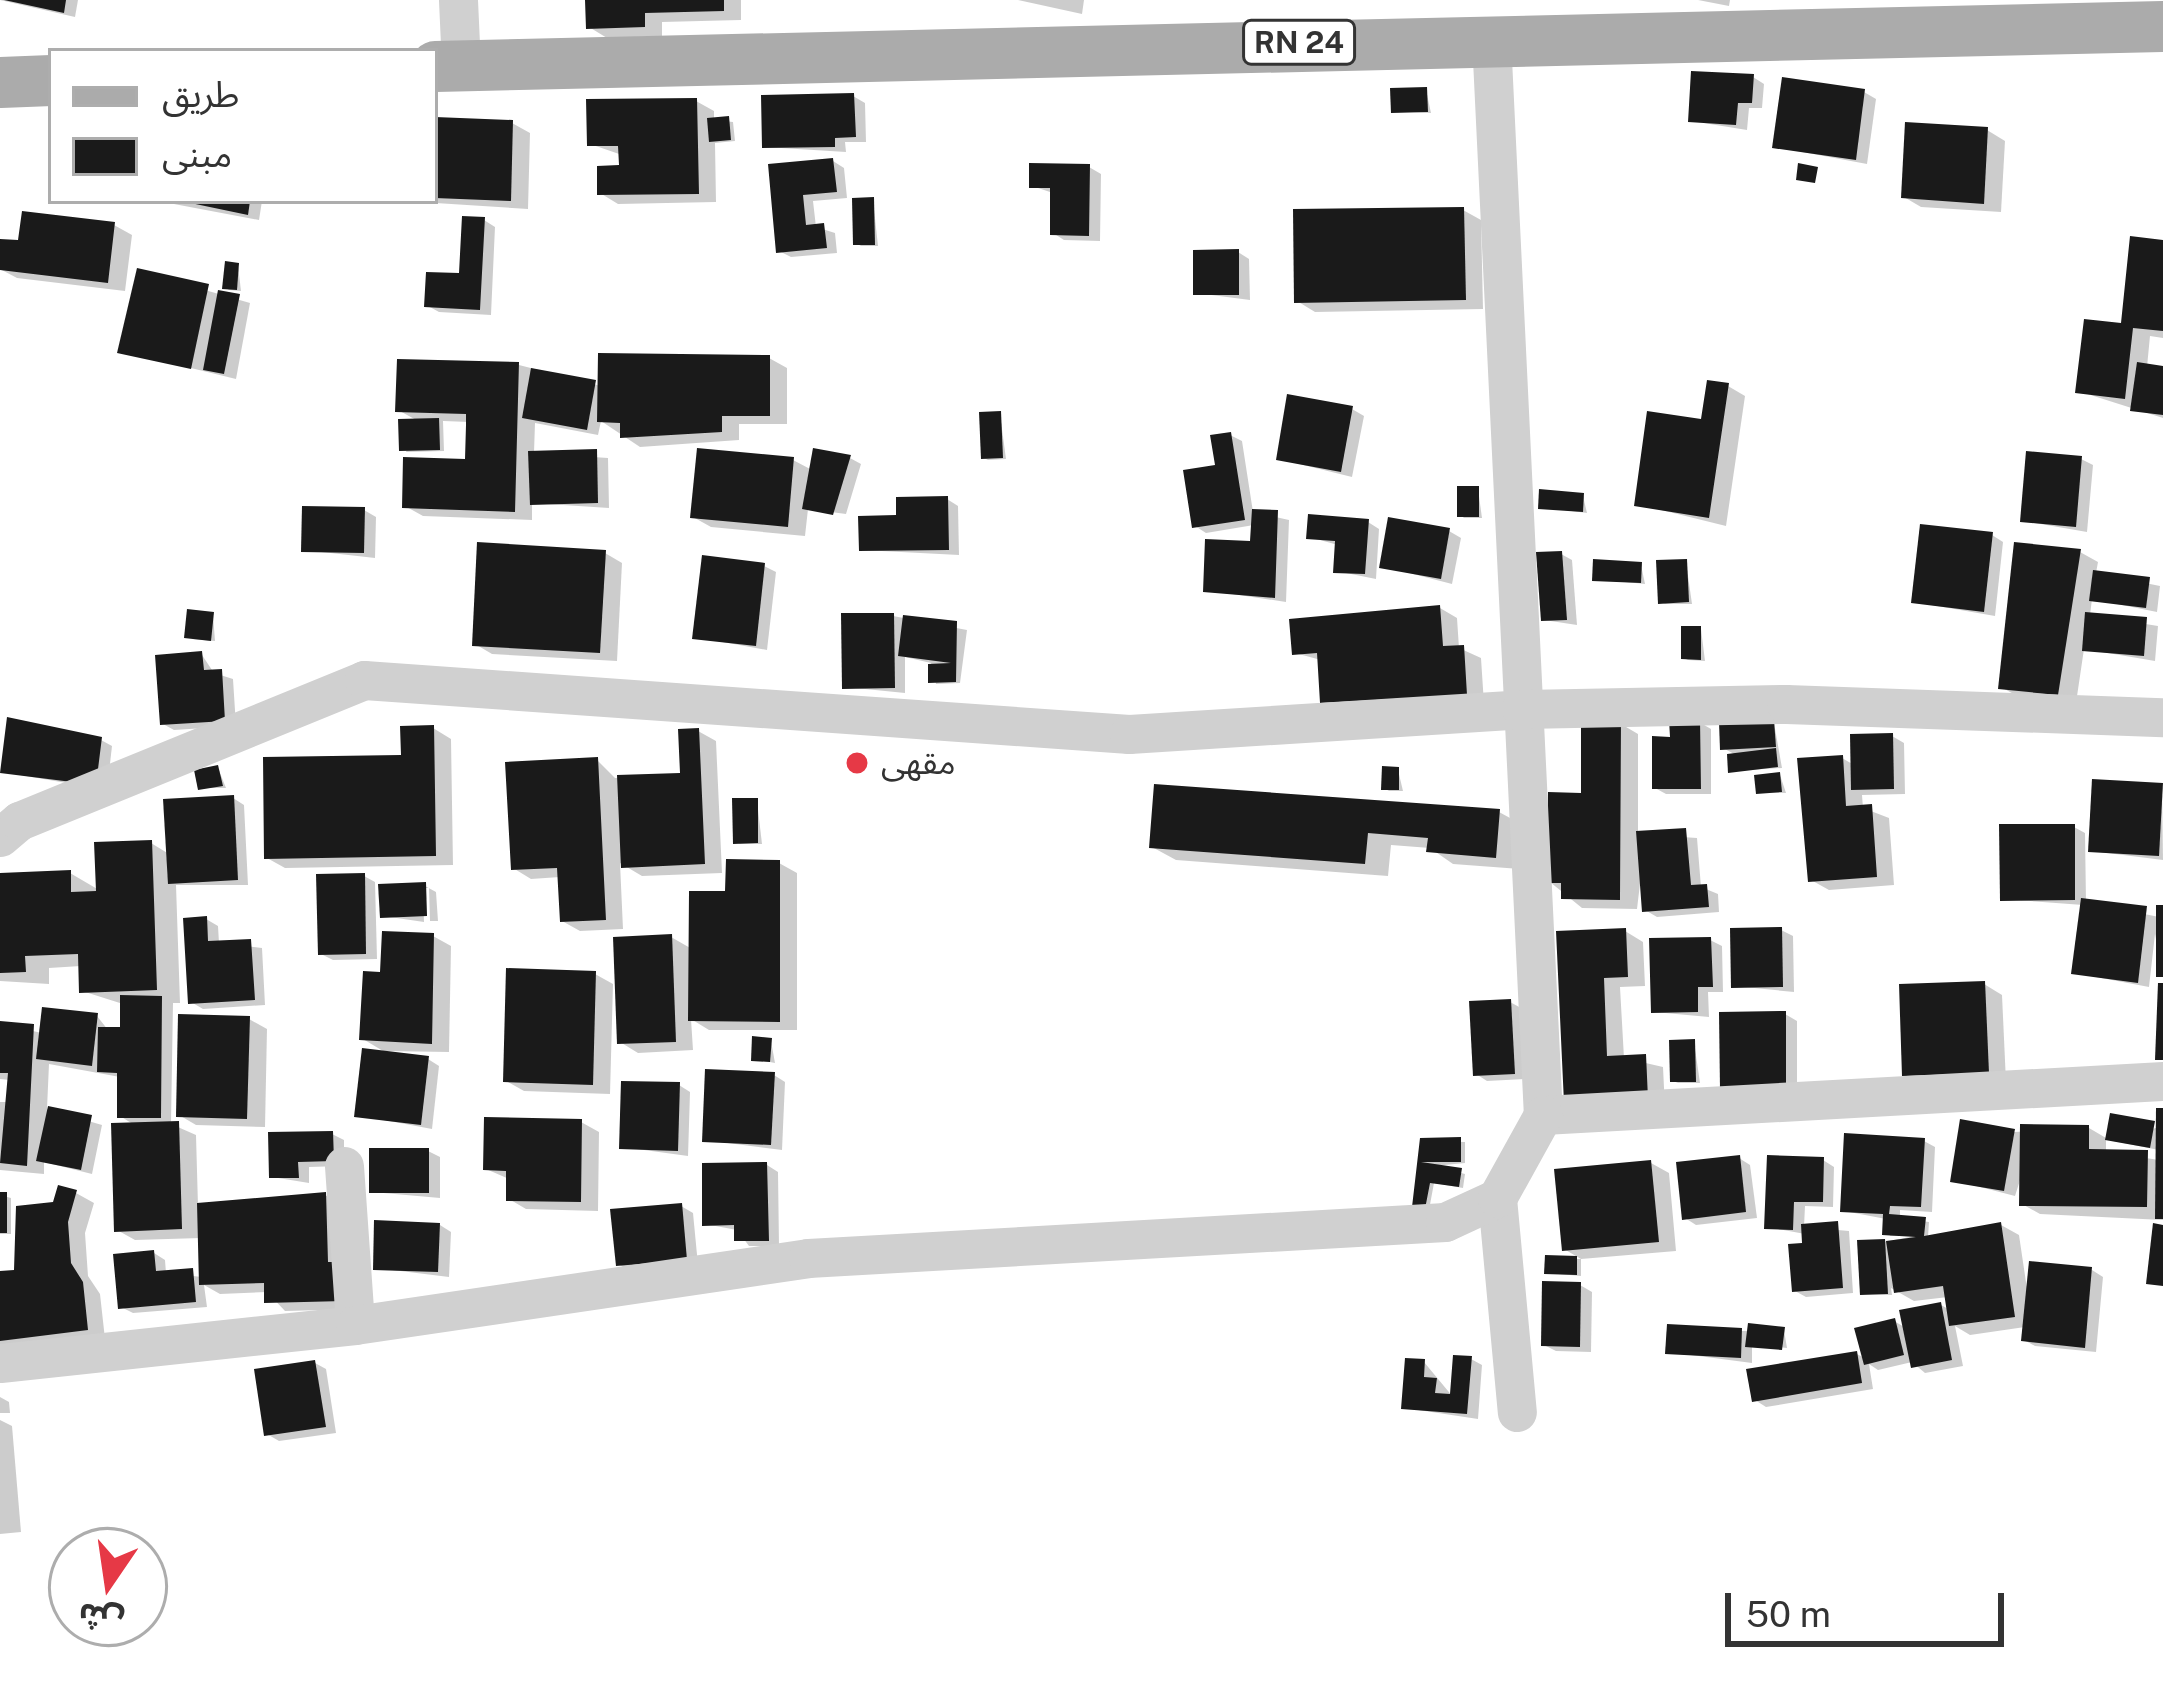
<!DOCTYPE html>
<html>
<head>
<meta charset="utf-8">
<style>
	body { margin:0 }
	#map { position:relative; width:2163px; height:1695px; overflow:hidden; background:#fff; font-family:"Public Sans","Noto Sans Arabic",sans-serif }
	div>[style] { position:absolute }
	.shadow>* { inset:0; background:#0003 }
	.building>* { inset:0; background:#1a1a1a }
	.minor>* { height:39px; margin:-19.5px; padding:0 19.5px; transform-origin:19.5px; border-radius:19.5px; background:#d0d0d0 }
	.major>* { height:51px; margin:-25.5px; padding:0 25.5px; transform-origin:25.5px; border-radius:25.5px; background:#ababab }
	.dots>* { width:33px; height:33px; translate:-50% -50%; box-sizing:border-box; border:6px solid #fff; border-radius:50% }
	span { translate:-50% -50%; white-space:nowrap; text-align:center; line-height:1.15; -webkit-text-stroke:12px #fff; paint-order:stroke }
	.shield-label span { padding:3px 9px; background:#fff; border:3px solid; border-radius:9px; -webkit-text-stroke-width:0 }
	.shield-label { font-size:30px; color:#333; font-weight:700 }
	.poi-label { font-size:33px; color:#333 }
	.left { translate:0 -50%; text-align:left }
	.legend { position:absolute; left:48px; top:48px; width:390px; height:156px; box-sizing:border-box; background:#fff; border:3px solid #adadad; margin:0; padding:15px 21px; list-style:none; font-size:36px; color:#333 }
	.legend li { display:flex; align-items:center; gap:24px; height:60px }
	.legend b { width:60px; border:3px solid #adadad }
	.north { position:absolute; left:48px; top:1527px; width:120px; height:120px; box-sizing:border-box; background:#fff; border:3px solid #adadad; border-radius:50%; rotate:193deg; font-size:33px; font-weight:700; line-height:48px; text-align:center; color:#333 }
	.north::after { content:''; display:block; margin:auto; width:42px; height:54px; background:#e63946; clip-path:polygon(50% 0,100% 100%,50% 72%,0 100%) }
	.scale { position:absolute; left:1725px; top:1593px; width:279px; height:54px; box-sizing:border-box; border:6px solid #333; border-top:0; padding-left:15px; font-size:36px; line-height:42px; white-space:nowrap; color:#333; -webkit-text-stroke:9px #fff; paint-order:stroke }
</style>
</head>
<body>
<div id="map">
	<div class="shadow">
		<i style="clip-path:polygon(0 0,78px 0,75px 17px)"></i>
		<i style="clip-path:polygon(588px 0,741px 0,741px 20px,662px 22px,662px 36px,607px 38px,589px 27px)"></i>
		<i style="clip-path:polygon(1018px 0,1084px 0,1082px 14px)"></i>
		<i style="clip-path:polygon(1698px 0,1730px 0,1729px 6px)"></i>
		<i style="clip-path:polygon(1753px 77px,1764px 84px,1762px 108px,1749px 108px,1747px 130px,1691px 121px)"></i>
		<i style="clip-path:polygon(1426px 90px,1431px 113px,1394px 111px)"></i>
		<i style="clip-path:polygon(1864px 92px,1876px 99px,1867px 164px,1775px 147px)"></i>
		<i style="clip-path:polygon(853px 96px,865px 103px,866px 142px,845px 142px,846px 152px,765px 147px)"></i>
		<i style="clip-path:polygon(696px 101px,714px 111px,714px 120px,733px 122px,735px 141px,715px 143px,716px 202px,618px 204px,600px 193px,622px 168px,622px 155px,590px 144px)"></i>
		<i style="clip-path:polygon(435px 120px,512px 123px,530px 133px,528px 209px,404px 201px,435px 201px)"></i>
		<i style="clip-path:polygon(1987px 130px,2005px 141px,2001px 212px,1921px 207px,1904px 197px)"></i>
		<i style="clip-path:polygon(833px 161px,844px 168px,847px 198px,813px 201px,816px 227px,835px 233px,837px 253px,791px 257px,779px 251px,771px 167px)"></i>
		<i style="clip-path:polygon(1089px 167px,1101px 174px,1100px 241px,1064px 240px,1053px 233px,1053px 193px,1032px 186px)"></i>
		<i style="clip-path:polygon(873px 200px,878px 246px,861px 246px,856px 243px)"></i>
		<i style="clip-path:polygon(158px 201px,262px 201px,259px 220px)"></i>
		<i style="clip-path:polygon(1463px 210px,1481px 220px,1483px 309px,1315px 312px,1297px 301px)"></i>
		<i style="clip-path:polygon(484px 220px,495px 227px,491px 315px,439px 312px,428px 306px,462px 276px)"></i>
		<i style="clip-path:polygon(114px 225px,132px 235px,125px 291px,17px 278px,0 269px,21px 244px)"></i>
		<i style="clip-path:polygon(2163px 243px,2163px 338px,2150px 336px,2147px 367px,2163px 369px,2163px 418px,2078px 391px,2123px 326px)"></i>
		<i style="clip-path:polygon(1238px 252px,1249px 259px,1250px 300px,1196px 293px)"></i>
		<i style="clip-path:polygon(238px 266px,241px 291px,229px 290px,225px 287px)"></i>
		<i style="clip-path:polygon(139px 271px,250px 303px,236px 379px,121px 351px)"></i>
		<i style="clip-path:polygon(769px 358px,787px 368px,787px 424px,739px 424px,739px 440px,640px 447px,601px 421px,598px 435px,535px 423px,534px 453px,608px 458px,609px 508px,532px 503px,532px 520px,423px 516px,405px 506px,468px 462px,469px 422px,443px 421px,444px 451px,406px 452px,418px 421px,398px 410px,519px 365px,601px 386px)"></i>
		<i style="clip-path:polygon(1728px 386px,1745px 396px,1726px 526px,1637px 504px)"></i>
		<i style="clip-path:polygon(1352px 409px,1364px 416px,1352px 477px,1279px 459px)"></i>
		<i style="clip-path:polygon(1000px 414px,1006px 459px,988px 460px,984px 458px)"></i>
		<i style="clip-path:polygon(1230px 435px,1242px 441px,1253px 512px,1289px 520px,1286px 602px,1206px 590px,1253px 544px,1254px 525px,1206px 533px,1195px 526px)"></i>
		<i style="clip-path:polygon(850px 458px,861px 464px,846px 514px,808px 509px,805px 536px,711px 527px,693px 517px,793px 460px,812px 470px)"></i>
		<i style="clip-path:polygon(2081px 459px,2093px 465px,2087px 532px,2023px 521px)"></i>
		<i style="clip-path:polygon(1478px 489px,1482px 518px,1464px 518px,1460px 515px)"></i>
		<i style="clip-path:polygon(1583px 496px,1587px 513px,1541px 507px)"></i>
		<i style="clip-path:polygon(947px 499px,958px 506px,959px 555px,862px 550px,899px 518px)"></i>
		<i style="clip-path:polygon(364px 510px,376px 517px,375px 558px,304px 550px)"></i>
		<i style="clip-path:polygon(1368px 522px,1379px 529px,1376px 579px,1336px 571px,1338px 545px,1309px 537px)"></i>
		<i style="clip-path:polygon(1449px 531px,1461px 538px,1452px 584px,1382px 566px)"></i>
		<i style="clip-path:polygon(1992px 535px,2003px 542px,1995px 616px,1914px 602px)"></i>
		<i style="clip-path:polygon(2080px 552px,2098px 562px,2096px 573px,2160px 586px,2157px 612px,2092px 599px,2090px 615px,2158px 626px,2155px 661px,2084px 649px,2076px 703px,2019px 697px,2001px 687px)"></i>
		<i style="clip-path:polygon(605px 553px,622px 563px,617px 661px,492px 654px,475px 644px)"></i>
		<i style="clip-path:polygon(1561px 554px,1572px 560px,1577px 625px,1544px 620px)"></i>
		<i style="clip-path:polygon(1686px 562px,1692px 604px,1665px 604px,1661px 602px)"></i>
		<i style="clip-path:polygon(1641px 565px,1645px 584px,1595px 579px)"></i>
		<i style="clip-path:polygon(764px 566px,776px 572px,767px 650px,695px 637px)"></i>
		<i style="clip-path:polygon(1440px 608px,1457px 618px,1459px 648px,1481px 658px,1484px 704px,1295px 653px)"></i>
		<i style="clip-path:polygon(213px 615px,215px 641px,192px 639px)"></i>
		<i style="clip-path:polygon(893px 616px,967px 630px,960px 683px,936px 684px,931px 663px,905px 657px,905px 693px,845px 687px)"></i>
		<i style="clip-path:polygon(1701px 629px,1705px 661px,1688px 660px,1684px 658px)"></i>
		<i style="clip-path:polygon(202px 655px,214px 673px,233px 679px,236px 726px,174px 730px,163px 724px)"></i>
		<i style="clip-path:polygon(1699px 722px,1711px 729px,1711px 794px,1666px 794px,1655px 788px,1673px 740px)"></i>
		<i style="clip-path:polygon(1774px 723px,1782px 768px,1731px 771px,1736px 755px,1723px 748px)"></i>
		<i style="clip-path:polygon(1621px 724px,1638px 734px,1638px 834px,1697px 838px,1701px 887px,1718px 894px,1719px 912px,1657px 917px,1645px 910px,1642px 867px,1637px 909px,1582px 908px,1550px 882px)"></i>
		<i style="clip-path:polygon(433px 728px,451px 739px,453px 865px,285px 868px,267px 858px,404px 758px)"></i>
		<i style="clip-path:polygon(698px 731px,716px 741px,722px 873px,642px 876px,620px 863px,623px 929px,580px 931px,562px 921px,560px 877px,531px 879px,513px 868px,597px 760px,615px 778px,683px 775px)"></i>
		<i style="clip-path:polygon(1892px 736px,1904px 743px,1905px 794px,1862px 795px,1863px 808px,1889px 818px,1894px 885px,1829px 890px,1811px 880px,1842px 758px,1854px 765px)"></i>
		<i style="clip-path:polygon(101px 740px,112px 746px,107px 790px,3px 772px)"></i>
		<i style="clip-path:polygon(218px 768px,226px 788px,201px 788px)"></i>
		<i style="clip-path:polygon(1398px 770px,1403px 791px,1389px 791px,1384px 788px)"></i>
		<i style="clip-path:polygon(1780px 775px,1786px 793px,1759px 792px)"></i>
		<i style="clip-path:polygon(2162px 786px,2163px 860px,2091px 851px)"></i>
		<i style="clip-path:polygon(233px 798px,244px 805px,248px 885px,176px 885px,180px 1003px,173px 1003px,171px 1124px,196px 1135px,198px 1206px,325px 1195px,343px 1205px,361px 1309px,285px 1311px,267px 1292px,220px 1294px,204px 1285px,207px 1307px,133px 1313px,121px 1307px,154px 1253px,165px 1260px,166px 1273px,202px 1277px,201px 1238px,135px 1240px,117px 1230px,136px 1126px,120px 1116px,120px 1077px,49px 1064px,47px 1109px,102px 1125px,92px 1174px,44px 1162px,44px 1174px,0 1170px,0 1102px,8px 1102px,10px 1080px,0 1079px,0 1024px,42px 1033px,97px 1016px,108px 1030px,123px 1030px,123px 1004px,82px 991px,81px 966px,49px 968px,49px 984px,0 981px,0 876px,70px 873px,99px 890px,151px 843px,169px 854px)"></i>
		<i style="clip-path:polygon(757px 801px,762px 844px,740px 844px,736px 842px)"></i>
		<i style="clip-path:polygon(1499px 812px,1523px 825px,1520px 869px,1453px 864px,1430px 848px,1391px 845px,1388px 876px,1176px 860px,1152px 847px)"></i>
		<i style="clip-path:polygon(2074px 827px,2085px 833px,2086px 902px,2159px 917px,2163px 908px,2163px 977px,2155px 934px,2149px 987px,2075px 973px,2083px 905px,2002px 899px)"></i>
		<i style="clip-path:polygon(779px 863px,797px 873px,797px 1030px,709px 1030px,691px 1019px,693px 1050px,638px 1053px,620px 1042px,671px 937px,692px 949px,728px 894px)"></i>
		<i style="clip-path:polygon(364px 876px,375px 882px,377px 959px,333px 960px,321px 954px)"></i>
		<i style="clip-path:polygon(425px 886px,436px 892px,438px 921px,430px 921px,429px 888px,423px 888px,424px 922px,383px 916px)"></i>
		<i style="clip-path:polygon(206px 919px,218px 926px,219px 943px,262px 948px,265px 1005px,203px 1009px,191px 1002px)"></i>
		<i style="clip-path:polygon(1781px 930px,1793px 936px,1794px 992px,1734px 986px)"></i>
		<i style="clip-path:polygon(1625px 931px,1643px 942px,1645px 986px,1620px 987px,1624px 1058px,1663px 1067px,1665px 1108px,1585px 1111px,1559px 934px)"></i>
		<i style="clip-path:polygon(433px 936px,451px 946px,449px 1052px,383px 1051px,363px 1039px,383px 975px)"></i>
		<i style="clip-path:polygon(1710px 940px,1722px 946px,1723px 992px,1708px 992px,1709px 1017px,1654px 1012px)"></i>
		<i style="clip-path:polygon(595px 974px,613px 984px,610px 1094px,524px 1091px,506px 1081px)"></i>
		<i style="clip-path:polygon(1984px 984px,2002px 995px,2006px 1082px,1923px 1084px)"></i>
		<i style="clip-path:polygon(1510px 1002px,1521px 1008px,1525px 1079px,1487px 1081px,1476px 1074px)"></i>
		<i style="clip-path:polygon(1785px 1014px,1797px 1021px,1797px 1093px,1734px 1093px)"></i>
		<i style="clip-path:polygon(249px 1019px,267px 1029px,265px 1127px,196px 1125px,179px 1115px)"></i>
		<i style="clip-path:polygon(771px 1041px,775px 1063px,754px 1059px)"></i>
		<i style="clip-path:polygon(1694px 1042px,1700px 1083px,1678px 1083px,1673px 1081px)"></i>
		<i style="clip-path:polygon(428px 1059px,439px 1066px,432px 1129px,357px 1115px)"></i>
		<i style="clip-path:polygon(774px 1075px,785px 1082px,782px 1150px,705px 1140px)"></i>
		<i style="clip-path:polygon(679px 1085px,690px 1092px,688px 1156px,622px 1147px)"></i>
		<i style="clip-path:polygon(2163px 1111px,2163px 1220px,2040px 1214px,2022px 1204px,2022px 1174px,2015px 1196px,1953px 1180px,2014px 1132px,2089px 1128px,2106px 1138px,2106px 1152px,2159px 1160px,2159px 1150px,2113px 1141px,2159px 1127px)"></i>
		<i style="clip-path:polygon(581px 1122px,599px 1132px,598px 1211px,526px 1209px,509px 1199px,509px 1179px,486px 1169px)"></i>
		<i style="clip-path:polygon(332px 1134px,344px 1140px,344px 1166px,309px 1167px,309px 1183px,272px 1177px)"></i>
		<i style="clip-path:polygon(1423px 1141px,1465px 1142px,1465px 1163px,1434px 1166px,1465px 1174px,1463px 1188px,1434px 1183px,1429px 1210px,1415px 1206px)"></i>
		<i style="clip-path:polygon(1924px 1141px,1935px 1147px,1932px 1212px,1900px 1210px,1900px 1218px,1929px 1222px,1928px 1237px,2001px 1225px,2019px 1235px,2027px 1289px,2092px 1270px,2103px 1277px,2096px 1352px,2035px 1346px,2024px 1340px,2025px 1327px,1970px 1335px,1955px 1326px,1963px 1366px,1925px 1373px,1912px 1362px,1878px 1370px,1869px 1364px,1873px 1389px,1766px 1407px,1755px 1400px,1857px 1354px,1866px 1359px,1894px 1321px,1906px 1328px,1941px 1305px,1950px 1310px,1948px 1297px,1914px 1301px,1891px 1288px,1892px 1295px,1863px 1294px,1884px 1242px,1915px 1236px,1890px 1236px,1886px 1219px,1844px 1211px)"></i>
		<i style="clip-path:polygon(428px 1151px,440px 1157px,440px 1198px,372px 1192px)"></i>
		<i style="clip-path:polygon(1739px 1158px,1750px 1165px,1757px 1218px,1696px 1225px,1685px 1218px)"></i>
		<i style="clip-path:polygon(1823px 1160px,1834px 1167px,1833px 1207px,1805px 1206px,1804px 1227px,1849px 1231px,1853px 1293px,1806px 1297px,1795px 1291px,1805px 1234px,1767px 1227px)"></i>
		<i style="clip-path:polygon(1651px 1163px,1669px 1173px,1676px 1251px,1581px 1259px,1581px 1276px,1547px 1273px,1548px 1258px,1581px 1259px,1564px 1249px)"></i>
		<i style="clip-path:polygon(767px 1165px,778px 1172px,779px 1246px,749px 1246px,737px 1230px,705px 1224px)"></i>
		<i style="clip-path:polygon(76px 1193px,94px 1203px,85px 1233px,88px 1276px,100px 1294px,105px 1339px,0 1351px,0 1274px,17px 1272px,55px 1205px)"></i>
		<i style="clip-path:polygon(0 1195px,11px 1198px,11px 1234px,0 1234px)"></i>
		<i style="clip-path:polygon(681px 1206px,693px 1213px,698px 1265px,630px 1271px,618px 1264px)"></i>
		<i style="clip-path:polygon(440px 1225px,451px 1232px,449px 1277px,376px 1268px)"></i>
		<i style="clip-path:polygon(1580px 1285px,1592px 1292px,1591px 1352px,1556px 1351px,1544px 1345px)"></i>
		<i style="clip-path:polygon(1784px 1330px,1787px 1348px,1752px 1344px,1752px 1363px,1668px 1352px,1741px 1331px)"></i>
		<i style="clip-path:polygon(1471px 1359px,1482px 1365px,1478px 1419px,1405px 1408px,1424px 1362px,1453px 1397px)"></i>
		<i style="clip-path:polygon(315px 1363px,326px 1369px,336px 1433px,279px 1441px,267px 1434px)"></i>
		<i style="clip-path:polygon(0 1397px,9px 1402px,10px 1413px,0 1413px)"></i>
		<i style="clip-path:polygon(0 1420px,12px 1426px,21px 1532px,0 1534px)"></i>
	</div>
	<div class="building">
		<i style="clip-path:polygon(4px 0,66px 0,64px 13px)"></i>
		<i style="clip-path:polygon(585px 0,724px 0,724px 11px,645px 13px,645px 27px,586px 29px)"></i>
		<i style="clip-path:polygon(1691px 71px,1754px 74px,1752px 103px,1738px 103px,1736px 125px,1688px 122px)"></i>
		<i style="clip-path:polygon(1782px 77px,1865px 89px,1856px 160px,1772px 148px)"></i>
		<i style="clip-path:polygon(1427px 87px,1428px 112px,1391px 113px,1390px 88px)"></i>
		<i style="clip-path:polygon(854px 93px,856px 137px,835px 138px,835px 147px,762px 148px,761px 95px)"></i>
		<i style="clip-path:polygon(697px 98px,699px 194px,597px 195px,597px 166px,619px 165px,618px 146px,587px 146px,586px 99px)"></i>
		<i style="clip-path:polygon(729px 116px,731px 140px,709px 142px,707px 118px)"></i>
		<i style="clip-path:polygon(435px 117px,513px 120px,511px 201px,435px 198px)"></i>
		<i style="clip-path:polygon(1905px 122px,1988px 127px,1984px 204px,1901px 198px)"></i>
		<i style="clip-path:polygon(833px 158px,837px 192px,803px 195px,806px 225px,824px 223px,827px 248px,776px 253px,768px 164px)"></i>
		<i style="clip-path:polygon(1029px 163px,1090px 164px,1089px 236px,1050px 235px,1050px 188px,1029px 188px)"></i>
		<i style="clip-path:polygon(1798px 163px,1818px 167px,1815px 183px,1796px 180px)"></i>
		<i style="clip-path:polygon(874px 197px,875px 245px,853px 245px,852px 198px)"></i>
		<i style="clip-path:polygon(181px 201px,250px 201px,248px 215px)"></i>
		<i style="clip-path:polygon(1464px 207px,1466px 300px,1294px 303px,1293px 209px)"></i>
		<i style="clip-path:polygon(22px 211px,115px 222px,108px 283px,0 270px,0 239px,18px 240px)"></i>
		<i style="clip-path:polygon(462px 216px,485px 217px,480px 310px,424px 307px,426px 272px,459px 273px)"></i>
		<i style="clip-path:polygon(2130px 236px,2163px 240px,2163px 331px,2133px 328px,2125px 399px,2075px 393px,2084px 319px,2121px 323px)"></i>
		<i style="clip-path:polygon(1239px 249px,1239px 295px,1193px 295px,1193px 250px)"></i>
		<i style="clip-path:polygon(225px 261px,239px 263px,237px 290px,222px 289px)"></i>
		<i style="clip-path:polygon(137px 268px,209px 284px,191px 369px,117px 353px)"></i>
		<i style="clip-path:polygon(218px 290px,240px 294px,224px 374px,203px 370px)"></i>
		<i style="clip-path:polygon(598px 353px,770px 355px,770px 416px,722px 416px,722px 432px,620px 438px,620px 423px,597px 422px)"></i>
		<i style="clip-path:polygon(397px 359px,519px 362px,515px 512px,402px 508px,403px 457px,465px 459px,466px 425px,466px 414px,395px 412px)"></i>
		<i style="clip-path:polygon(2137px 362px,2163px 366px,2163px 415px,2130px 411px)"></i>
		<i style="clip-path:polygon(531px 368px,596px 380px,587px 430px,522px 418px)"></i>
		<i style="clip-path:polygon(1707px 380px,1729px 383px,1709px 518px,1634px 506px,1647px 411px,1701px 419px)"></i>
		<i style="clip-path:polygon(1287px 394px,1353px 406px,1341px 472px,1276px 460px)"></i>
		<i style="clip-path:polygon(1001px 411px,1003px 458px,981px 459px,979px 412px)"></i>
		<i style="clip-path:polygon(439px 418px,440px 450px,399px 451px,398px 419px)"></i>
		<i style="clip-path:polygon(1231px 432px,1245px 520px,1192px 528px,1183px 470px,1215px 465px,1210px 435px)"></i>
		<i style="clip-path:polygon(697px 448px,794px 457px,788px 527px,690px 518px)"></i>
		<i style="clip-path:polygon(813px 448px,851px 455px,833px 515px,802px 509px)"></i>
		<i style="clip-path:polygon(597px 449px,598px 503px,530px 505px,528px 451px)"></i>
		<i style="clip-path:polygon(2026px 451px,2082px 456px,2076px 527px,2020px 522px)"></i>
		<i style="clip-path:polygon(1457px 486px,1479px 486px,1479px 517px,1457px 517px)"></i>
		<i style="clip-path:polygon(1539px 489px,1584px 493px,1583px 512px,1538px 509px)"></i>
		<i style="clip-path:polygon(948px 496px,949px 550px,859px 551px,858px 516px,896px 515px,896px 497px)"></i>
		<i style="clip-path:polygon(302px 506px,365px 507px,364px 553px,301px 552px)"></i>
		<i style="clip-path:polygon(1252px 509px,1278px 510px,1275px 598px,1203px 592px,1205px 539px,1250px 541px)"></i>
		<i style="clip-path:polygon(1308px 514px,1369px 519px,1365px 574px,1333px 573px,1335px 541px,1306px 539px)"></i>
		<i style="clip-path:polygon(1388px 517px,1450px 528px,1441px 579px,1379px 568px)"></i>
		<i style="clip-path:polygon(1920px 524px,1993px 532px,1984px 612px,1911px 603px)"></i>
		<i style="clip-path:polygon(477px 542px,606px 550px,600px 653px,472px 646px)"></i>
		<i style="clip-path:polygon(2014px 542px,2081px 549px,2058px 695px,1998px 689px)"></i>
		<i style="clip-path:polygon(1562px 551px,1567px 620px,1541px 621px,1536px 552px)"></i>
		<i style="clip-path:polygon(702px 555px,765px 563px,756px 646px,692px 639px)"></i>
		<i style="clip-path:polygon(1593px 559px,1642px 562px,1641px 583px,1592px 581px)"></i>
		<i style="clip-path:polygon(1687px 559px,1689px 602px,1658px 604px,1656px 560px)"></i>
		<i style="clip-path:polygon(2093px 570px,2150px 577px,2146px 608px,2089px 601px)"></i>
		<i style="clip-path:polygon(1440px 605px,1443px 646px,1464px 645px,1467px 695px,1320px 703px,1317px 653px,1292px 655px,1289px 619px)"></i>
		<i style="clip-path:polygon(187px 609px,214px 612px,211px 641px,184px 638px)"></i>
		<i style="clip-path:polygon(2085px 612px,2147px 617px,2144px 656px,2082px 651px)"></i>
		<i style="clip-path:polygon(841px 613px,894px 613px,895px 688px,842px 689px)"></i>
		<i style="clip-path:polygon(903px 615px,957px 621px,956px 682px,928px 683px,928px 664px,951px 663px,898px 656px)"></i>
		<i style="clip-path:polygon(1681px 626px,1701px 626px,1701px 660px,1681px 659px)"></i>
		<i style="clip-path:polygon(202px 651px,204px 670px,222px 669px,225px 721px,160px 725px,155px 655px)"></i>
		<i style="clip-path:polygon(7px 717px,102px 737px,96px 785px,0 773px)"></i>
		<i style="clip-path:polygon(1700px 719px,1701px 789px,1652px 789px,1652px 736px,1670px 737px,1669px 720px)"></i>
		<i style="clip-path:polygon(1774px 720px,1776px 747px,1720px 750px,1719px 722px)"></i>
		<i style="clip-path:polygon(1581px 721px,1621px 721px,1620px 900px,1561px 899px,1561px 883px,1547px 883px,1548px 792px,1581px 793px)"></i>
		<i style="clip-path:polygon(434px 725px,436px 856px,264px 859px,263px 757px,401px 755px,400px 726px)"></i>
		<i style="clip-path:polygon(699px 728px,705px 864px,621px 868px,617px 775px,680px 773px,678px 729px)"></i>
		<i style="clip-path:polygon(1893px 733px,1894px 789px,1851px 790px,1850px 734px)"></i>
		<i style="clip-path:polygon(1776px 748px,1778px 767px,1728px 773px,1727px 754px)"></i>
		<i style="clip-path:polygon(1843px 755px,1846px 806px,1872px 804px,1877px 877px,1808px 882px,1797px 758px)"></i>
		<i style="clip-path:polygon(598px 757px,606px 920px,560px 922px,557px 868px,511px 870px,505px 762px)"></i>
		<i style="clip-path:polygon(218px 765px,223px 786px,198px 790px,194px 770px)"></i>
		<i style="clip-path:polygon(1382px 766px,1399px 767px,1399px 790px,1381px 790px)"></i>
		<i style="clip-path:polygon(1780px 772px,1782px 792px,1756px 794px,1754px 775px)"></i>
		<i style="clip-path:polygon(2092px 779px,2163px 783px,2159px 856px,2088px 852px)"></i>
		<i style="clip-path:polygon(1154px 784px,1500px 809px,1496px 858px,1426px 852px,1428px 838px,1368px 833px,1365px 864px,1149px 848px)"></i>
		<i style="clip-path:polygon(234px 795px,238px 880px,168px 884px,163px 799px)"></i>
		<i style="clip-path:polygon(732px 798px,758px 798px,758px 843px,733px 844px)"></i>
		<i style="clip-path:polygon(1999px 824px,2075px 824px,2075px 900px,2000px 901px)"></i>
		<i style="clip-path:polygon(1686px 828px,1691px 885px,1707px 884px,1709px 907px,1642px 912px,1636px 831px)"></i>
		<i style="clip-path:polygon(152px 840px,157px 990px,79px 993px,78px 954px,25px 956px,26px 972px,0 973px,0 873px,71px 870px,71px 892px,96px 891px,94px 842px)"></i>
		<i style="clip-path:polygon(726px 859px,780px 860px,780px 1022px,688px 1021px,689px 891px,725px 891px)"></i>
		<i style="clip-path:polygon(365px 873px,366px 954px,318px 955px,316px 874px)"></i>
		<i style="clip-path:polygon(426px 882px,427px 916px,380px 918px,378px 884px)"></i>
		<i style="clip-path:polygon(2081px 898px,2147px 906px,2138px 983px,2071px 974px)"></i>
		<i style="clip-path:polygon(2156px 905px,2163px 905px,2163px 977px,2156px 977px)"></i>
		<i style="clip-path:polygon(207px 916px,208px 941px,251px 939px,255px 1000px,188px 1004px,183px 918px)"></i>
		<i style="clip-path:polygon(1782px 927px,1783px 987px,1731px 988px,1730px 928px)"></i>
		<i style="clip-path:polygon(1626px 928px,1628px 977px,1604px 978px,1607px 1056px,1646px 1054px,1648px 1099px,1564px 1103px,1556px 931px)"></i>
		<i style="clip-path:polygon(382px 931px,434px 933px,432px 1044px,359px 1040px,363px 971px,380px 972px)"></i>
		<i style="clip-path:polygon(672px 934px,676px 1042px,617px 1044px,613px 937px)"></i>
		<i style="clip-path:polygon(1711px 937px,1713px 987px,1698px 987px,1698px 1012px,1651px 1013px,1649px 938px)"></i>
		<i style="clip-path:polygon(506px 968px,596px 971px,593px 1085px,503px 1082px)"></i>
		<i style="clip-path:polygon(1985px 981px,1989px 1073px,1902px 1076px,1899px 984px)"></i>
		<i style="clip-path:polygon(2158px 983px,2163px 983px,2163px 1060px,2155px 1060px)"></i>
		<i style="clip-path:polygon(120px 995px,162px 996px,161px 1118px,117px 1118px,117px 1073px,97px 1072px,98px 1027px,120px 1027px)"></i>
		<i style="clip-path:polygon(1511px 999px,1515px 1074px,1473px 1076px,1469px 1001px)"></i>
		<i style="clip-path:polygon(42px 1007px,98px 1013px,92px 1066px,36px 1059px)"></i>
		<i style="clip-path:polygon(1786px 1011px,1786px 1088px,1720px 1089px,1719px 1012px)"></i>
		<i style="clip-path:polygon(178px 1014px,250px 1016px,247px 1119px,176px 1117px)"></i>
		<i style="clip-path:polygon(0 1021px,34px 1024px,27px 1166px,0 1163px,8px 1073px,0 1073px)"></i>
		<i style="clip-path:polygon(752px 1036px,772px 1038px,770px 1062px,751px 1061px)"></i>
		<i style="clip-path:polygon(1695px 1039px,1696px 1082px,1670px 1082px,1669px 1040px)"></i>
		<i style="clip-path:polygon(362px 1048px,429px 1056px,421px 1125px,354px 1117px)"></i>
		<i style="clip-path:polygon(705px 1069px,775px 1072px,771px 1145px,702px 1142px)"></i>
		<i style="clip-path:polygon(621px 1081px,680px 1082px,678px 1151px,619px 1149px)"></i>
		<i style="clip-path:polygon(48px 1106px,92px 1115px,81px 1170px,36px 1161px)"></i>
		<i style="clip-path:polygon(2156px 1108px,2163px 1108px,2163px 1219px,2155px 1219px)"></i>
		<i style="clip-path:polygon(2110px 1113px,2155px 1121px,2150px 1148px,2105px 1140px)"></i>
		<i style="clip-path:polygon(484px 1117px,582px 1119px,581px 1202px,506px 1201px,506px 1171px,483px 1170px)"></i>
		<i style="clip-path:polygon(1960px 1119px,2015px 1129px,2004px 1191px,1950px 1182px)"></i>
		<i style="clip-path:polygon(179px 1121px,182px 1229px,114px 1232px,111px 1123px)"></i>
		<i style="clip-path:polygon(2020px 1124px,2089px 1125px,2089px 1149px,2148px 1150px,2147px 1207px,2019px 1206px)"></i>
		<i style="clip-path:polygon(333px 1131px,334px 1161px,298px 1162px,299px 1178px,269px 1178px,268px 1132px)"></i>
		<i style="clip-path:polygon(1844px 1133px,1925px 1138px,1921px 1207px,1890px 1206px,1889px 1214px,1926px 1217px,1924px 1236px,2001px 1222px,2015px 1317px,1949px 1326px,1943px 1286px,1894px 1293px,1886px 1241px,1916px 1237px,1882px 1235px,1883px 1214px,1840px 1212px)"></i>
		<i style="clip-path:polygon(1461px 1137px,1461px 1162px,1421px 1162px,1462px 1168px,1459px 1187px,1430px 1183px,1425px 1209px,1412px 1207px,1420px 1138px)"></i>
		<i style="clip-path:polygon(369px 1148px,429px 1148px,429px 1193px,369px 1193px)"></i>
		<i style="clip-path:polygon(1740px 1155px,1746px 1212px,1682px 1220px,1676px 1162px)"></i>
		<i style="clip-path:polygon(1767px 1155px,1824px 1157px,1823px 1202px,1794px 1202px,1793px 1230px,1764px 1229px)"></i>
		<i style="clip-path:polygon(1651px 1160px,1659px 1242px,1562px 1251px,1554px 1169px)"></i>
		<i style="clip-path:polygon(767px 1162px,769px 1241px,734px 1241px,734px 1225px,702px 1226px,702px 1163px)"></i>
		<i style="clip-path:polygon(58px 1185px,77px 1190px,68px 1222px,71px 1263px,83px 1282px,88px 1330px,0 1341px,0 1271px,14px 1270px,16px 1206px,53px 1202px)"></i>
		<i style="clip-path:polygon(0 1192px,7px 1192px,7px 1233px,0 1233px)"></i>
		<i style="clip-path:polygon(326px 1192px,328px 1262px,344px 1262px,344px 1301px,264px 1303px,264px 1283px,199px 1285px,197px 1203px)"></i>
		<i style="clip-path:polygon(682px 1203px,687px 1260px,616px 1266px,610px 1209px)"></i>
		<i style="clip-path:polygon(374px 1220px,440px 1223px,438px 1272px,373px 1270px)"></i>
		<i style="clip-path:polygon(1838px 1221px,1843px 1288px,1792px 1292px,1788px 1244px,1802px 1243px,1801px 1224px)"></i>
		<i style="clip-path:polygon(2153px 1223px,2163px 1225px,2163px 1286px,2146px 1284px)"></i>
		<i style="clip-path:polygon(1885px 1239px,1888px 1294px,1860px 1295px,1857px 1240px)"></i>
		<i style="clip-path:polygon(154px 1250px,156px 1271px,193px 1268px,196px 1302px,118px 1309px,113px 1254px)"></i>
		<i style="clip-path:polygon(1545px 1255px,1577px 1256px,1577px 1275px,1544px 1274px)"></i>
		<i style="clip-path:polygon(2029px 1261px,2092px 1267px,2085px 1348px,2021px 1341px)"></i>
		<i style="clip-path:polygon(1542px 1281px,1581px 1282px,1580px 1347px,1541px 1346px)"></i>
		<i style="clip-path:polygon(1941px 1302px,1952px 1360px,1911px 1368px,1899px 1310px)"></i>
		<i style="clip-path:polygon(1895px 1318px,1904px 1355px,1864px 1365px,1854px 1328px)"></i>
		<i style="clip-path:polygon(1748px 1323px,1785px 1327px,1782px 1350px,1745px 1347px)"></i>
		<i style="clip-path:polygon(1667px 1324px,1742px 1328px,1741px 1358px,1665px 1354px)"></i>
		<i style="clip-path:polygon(1857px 1351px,1862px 1383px,1752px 1402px,1746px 1369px)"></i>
		<i style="clip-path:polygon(1453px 1355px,1472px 1356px,1467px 1414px,1401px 1409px,1405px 1358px,1425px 1359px,1424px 1377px,1437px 1378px,1435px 1393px,1450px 1394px)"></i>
		<i style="clip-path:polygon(315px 1360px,326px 1427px,264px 1436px,254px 1369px)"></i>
	</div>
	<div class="minor">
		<i style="left:458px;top:0;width:65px;rotate:87.4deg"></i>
		<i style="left:1491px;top:38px;width:1078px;rotate:87.24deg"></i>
		<i style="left:1543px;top:1115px;width:621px;rotate:-3.14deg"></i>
		<i style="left:0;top:837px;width:25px;rotate:-40deg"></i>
		<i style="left:19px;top:821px;width:373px;rotate:-22.2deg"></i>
		<i style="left:364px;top:680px;width:767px;rotate:4.04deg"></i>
		<i style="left:1129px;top:734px;width:393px;rotate:-3.6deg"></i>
		<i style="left:1521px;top:709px;width:265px;rotate:-1.1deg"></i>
		<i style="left:1786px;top:704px;width:377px;rotate:2deg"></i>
		<i style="left:344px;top:1166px;width:159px;rotate:86deg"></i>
		<i style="left:1497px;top:1198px;width:215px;rotate:84.7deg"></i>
		<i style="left:0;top:1363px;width:357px;rotate:-6.1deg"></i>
		<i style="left:355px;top:1325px;width:458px;rotate:-8.4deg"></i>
		<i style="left:808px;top:1258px;width:638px;rotate:-3.23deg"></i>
		<i style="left:1445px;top:1222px;width:57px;rotate:-24.8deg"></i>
		<i style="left:1497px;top:1198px;width:95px;rotate:-61deg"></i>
	</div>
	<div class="major">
		<i style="left:435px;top:66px;width:1728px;rotate:-1.33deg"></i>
		<i style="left:0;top:82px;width:51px;rotate:-2.2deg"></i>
	</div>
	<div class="dots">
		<i style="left:857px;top:763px;background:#e63946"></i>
	</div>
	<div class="shield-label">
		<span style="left:1299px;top:42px">RN 24</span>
	</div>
	<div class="poi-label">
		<span class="left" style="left:881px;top:763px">مقهى</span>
	</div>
	<ul class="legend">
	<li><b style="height:15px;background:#ababab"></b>طريق</li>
	<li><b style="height:33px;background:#1a1a1a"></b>مبنى</li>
	</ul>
	<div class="north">ش</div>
	<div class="scale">50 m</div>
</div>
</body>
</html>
